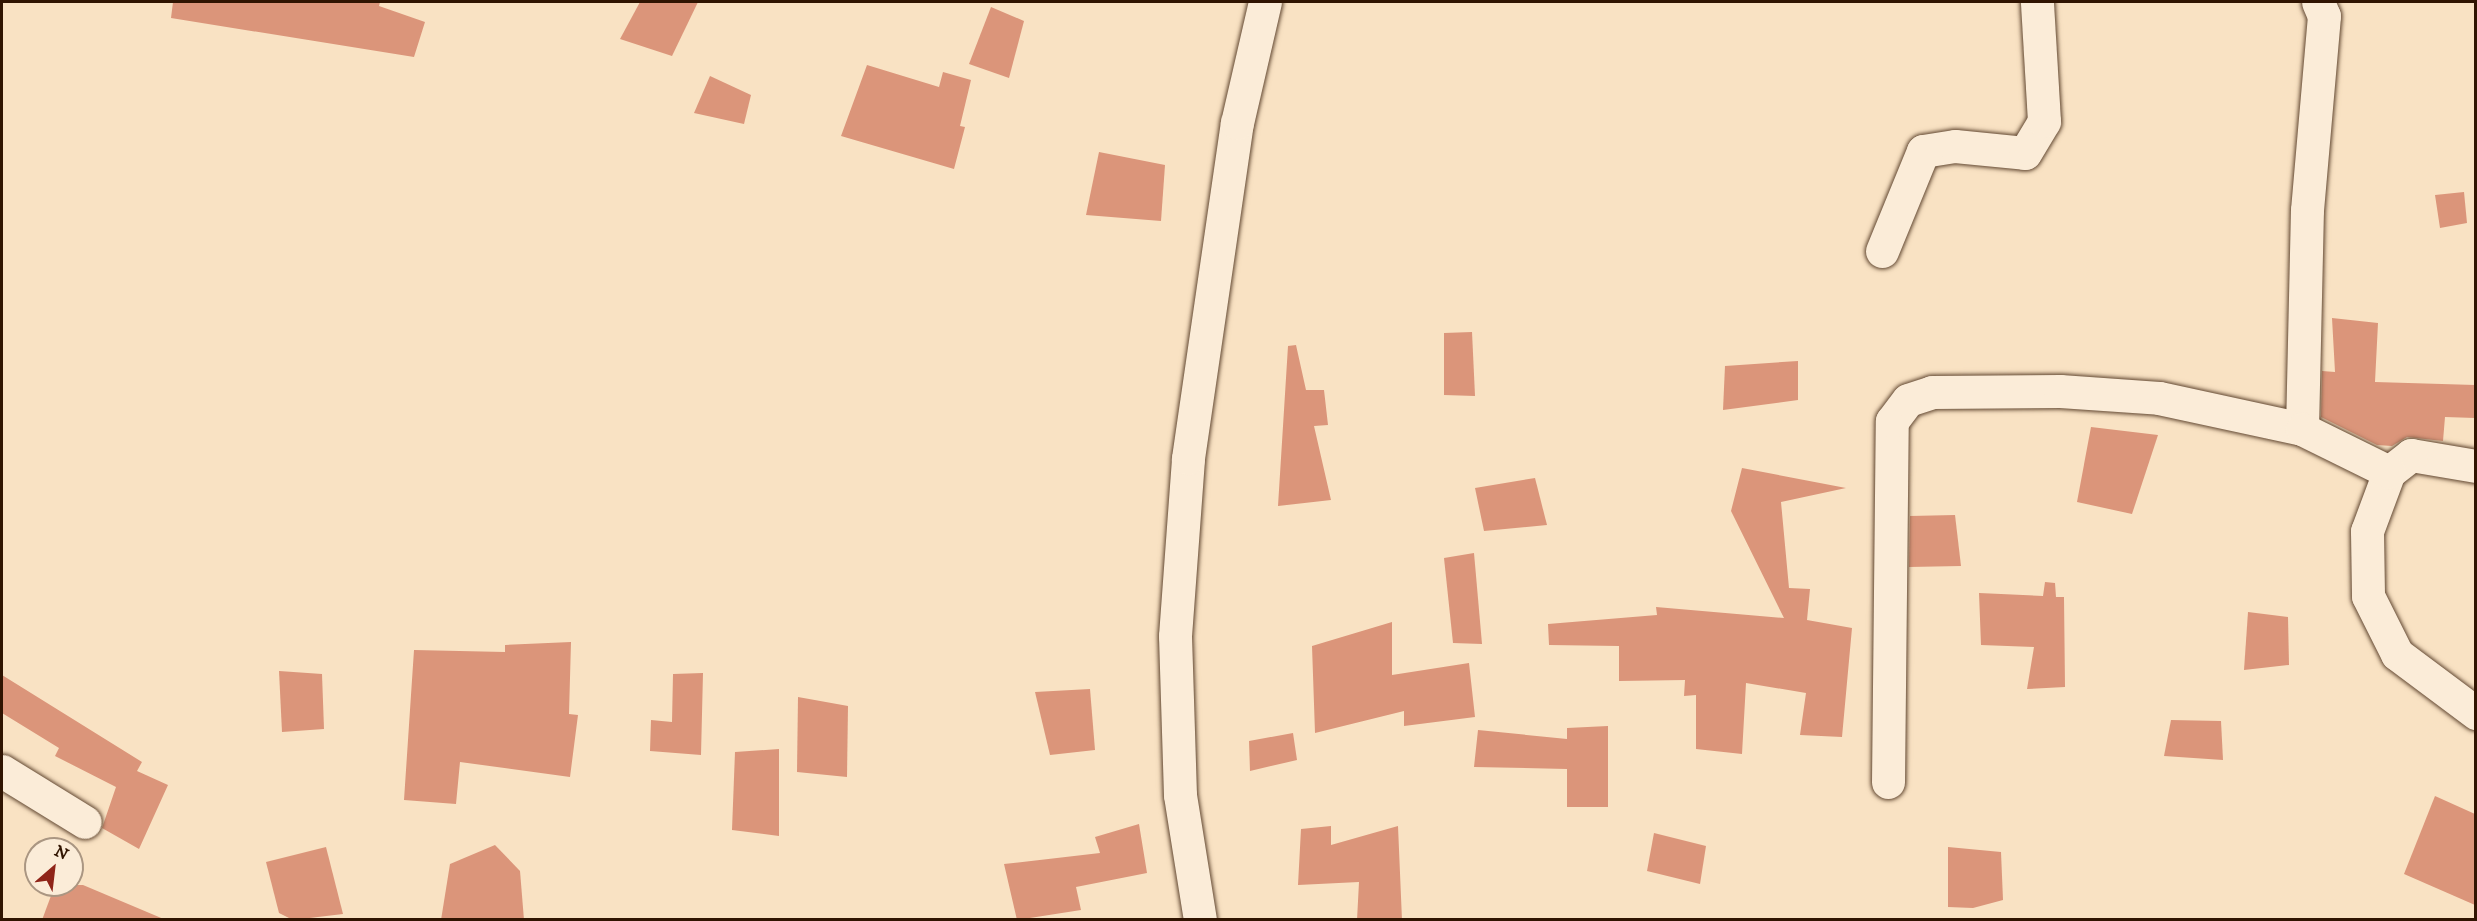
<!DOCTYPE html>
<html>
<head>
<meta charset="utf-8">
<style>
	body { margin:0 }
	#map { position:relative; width:2477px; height:921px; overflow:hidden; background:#f9e2c3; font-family:"IM FELL DW Pica",serif }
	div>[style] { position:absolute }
	.building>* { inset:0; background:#db957a }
	.roads { filter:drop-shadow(0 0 2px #624832) drop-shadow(0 0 2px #624832) }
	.minor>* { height:33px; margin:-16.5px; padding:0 16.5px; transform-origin:16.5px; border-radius:16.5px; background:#fbecd8 }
	.tertiary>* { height:33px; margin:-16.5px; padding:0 16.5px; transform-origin:16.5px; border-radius:16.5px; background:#fbecd8 }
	span { translate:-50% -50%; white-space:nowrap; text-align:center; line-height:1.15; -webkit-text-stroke:6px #fbecd8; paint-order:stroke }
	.frame { position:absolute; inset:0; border:3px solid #301401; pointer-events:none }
	.north { position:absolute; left:24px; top:837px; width:60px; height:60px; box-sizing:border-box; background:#fbecd8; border:2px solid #aa9682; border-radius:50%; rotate:28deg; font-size:16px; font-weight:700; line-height:24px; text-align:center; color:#301401 }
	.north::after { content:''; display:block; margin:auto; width:21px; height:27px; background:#8f2418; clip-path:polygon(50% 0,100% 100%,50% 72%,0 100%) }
</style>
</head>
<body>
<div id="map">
	<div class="building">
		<i style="clip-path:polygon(173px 2px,380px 2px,379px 6px,425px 22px,414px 57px,171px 18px)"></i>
		<i style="clip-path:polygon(640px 2px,698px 2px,672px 56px,620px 39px)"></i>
		<i style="clip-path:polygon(991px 7px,1024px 21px,1009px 78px,969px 64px)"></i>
		<i style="clip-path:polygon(867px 65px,939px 87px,943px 72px,971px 80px,960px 126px,965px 127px,954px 169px,841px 136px)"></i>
		<i style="clip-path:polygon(710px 76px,751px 95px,744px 124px,694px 113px)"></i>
		<i style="clip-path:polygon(1099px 152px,1165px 165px,1161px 221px,1086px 215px)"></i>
		<i style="clip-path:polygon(2464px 192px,2467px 223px,2440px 228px,2435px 195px)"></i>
		<i style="clip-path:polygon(2332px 318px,2378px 323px,2375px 382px,2475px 385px,2475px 418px,2445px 417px,2443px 441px,2407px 437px,2392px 446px,2377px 445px,2321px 417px,2322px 371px,2335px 372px)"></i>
		<i style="clip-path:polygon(1472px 332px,1475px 396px,1444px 395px,1444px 333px)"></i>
		<i style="clip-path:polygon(1296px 345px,1306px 390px,1324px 390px,1328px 425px,1314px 426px,1331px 500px,1278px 506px,1288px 346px)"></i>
		<i style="clip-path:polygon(1798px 361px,1798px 400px,1723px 410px,1725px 366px)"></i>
		<i style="clip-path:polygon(2091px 427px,2158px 435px,2132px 514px,2077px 502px)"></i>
		<i style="clip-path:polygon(1742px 468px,1846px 488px,1781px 502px,1789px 588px,1810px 589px,1807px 620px,1852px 628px,1842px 737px,1800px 735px,1806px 693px,1746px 683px,1742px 754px,1696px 749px,1696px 695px,1684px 696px,1685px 680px,1619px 681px,1619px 646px,1549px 645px,1548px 624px,1657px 615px,1656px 607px,1784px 618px,1731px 511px)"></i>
		<i style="clip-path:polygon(1535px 478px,1547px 525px,1484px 531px,1475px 488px)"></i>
		<i style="clip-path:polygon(1955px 515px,1961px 566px,1909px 567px,1910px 516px)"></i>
		<i style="clip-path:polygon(1474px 553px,1482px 644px,1453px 643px,1444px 558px)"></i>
		<i style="clip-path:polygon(2045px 582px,2055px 583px,2056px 597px,2064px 597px,2065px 687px,2027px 689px,2034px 647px,1981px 645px,1979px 593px,2043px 596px)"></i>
		<i style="clip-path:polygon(2248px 612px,2288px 617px,2289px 665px,2244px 670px)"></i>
		<i style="clip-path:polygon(1392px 622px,1392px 675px,1469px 663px,1475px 717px,1404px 726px,1404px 711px,1315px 733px,1312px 646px)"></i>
		<i style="clip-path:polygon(571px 642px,569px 714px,578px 715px,570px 777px,460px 762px,456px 804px,404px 800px,414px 650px,505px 652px,505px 645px)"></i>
		<i style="clip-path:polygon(279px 671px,322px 674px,324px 729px,282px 732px)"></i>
		<i style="clip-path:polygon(703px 673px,701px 755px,650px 751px,651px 720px,672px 722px,673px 674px)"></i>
		<i style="clip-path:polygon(2px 675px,142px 762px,137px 771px,168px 785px,139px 849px,102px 828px,116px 787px,55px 756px,59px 748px,2px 713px)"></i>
		<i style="clip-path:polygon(1090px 689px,1095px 750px,1050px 755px,1035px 692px)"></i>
		<i style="clip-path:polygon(798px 697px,848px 706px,847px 777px,797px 772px)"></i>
		<i style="clip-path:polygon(2171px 720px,2221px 721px,2223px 760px,2164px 756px)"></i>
		<i style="clip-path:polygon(1608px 726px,1608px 807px,1567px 807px,1567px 769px,1474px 767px,1478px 730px,1567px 739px,1567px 728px)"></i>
		<i style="clip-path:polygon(1293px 733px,1297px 760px,1250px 771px,1249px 741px)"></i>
		<i style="clip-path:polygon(779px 749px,779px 836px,732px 830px,735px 752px)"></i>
		<i style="clip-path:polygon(2435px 796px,2475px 814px,2475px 905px,2404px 874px)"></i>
		<i style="clip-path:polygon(1139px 824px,1147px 873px,1076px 887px,1081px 910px,1017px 920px,1004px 864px,1100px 853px,1095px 837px)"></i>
		<i style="clip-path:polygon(1331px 826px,1331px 845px,1398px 826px,1402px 920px,1357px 920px,1359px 882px,1298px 885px,1301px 829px)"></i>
		<i style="clip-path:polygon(1654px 833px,1706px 846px,1700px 884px,1647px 871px)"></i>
		<i style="clip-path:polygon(495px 845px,520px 871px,524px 920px,441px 920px,450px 864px)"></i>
		<i style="clip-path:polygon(326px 847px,343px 914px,293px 920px,279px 913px,266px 862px)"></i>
		<i style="clip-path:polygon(1948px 847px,2001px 852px,2003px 900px,1973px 908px,1948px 907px)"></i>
		<i style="clip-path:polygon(55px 885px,83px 885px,166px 920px,42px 920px)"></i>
	</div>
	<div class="roads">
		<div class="minor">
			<i style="left:1882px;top:251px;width:108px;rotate:-67.7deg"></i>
			<i style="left:1923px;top:151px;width:32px;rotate:-9deg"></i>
			<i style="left:1955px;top:146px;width:70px;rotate:5.7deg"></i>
			<i style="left:2025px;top:153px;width:37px;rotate:-59deg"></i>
			<i style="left:2044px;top:121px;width:119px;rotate:-93.4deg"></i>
			<i style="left:2302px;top:429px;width:219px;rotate:-88.7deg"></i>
			<i style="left:2307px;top:210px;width:195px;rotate:-85deg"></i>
			<i style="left:2324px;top:16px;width:15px;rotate:-113deg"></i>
			<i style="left:2476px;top:466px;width:66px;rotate:-170.4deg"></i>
			<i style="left:2411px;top:455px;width:28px;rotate:142deg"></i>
			<i style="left:2389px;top:472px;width:63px;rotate:110.4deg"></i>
			<i style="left:2367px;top:531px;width:65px;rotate:89.1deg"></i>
			<i style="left:2368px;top:596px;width:65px;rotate:63.4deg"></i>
			<i style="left:2397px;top:654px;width:99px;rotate:36.8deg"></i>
			<i style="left:2px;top:771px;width:97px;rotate:31.6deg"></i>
			<i style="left:1888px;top:782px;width:361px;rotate:-89.4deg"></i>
			<i style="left:1892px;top:421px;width:26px;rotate:-53deg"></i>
			<i style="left:1908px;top:400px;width:25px;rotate:-18deg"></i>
			<i style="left:1932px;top:392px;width:128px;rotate:-0.4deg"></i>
			<i style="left:2060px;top:391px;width:99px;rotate:4deg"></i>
			<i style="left:2159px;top:398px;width:146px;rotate:12.2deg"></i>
			<i style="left:2302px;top:429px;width:97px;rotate:26.3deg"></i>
		</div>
		<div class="tertiary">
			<i style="left:1200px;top:920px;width:127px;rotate:-99.1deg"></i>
			<i style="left:1180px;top:795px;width:159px;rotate:-91.8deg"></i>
			<i style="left:1175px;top:636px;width:178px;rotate:-85.8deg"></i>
			<i style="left:1188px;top:458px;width:339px;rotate:-81.7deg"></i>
			<i style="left:1237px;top:123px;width:124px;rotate:-77deg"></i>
		</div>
	</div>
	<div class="frame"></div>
	<div class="north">N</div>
</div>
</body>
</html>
